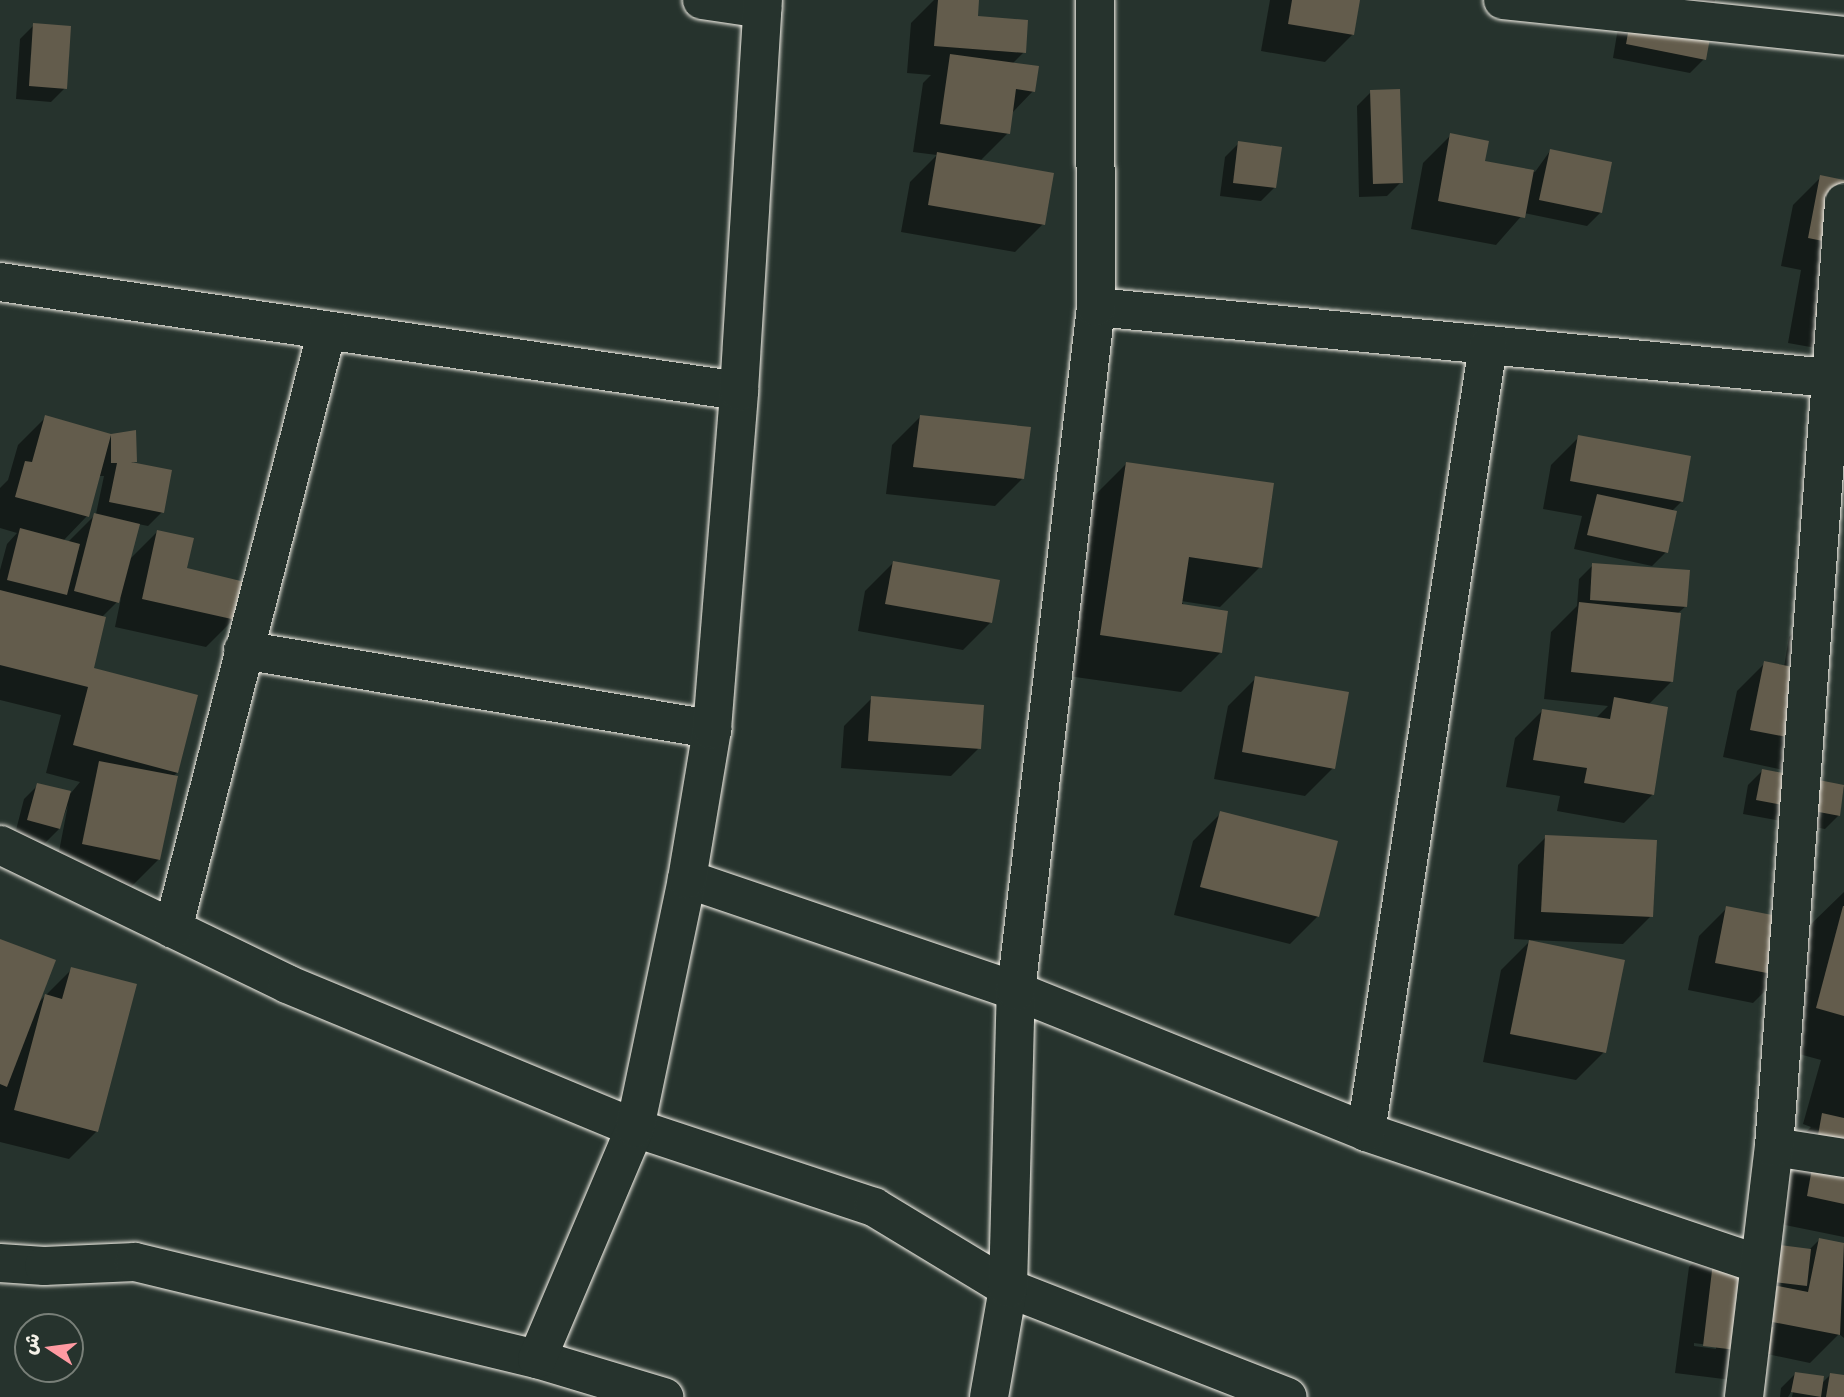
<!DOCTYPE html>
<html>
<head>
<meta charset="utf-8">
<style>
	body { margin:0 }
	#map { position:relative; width:1844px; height:1397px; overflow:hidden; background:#26332d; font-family:"Patrick Hand","Playpen Sans Arabic",sans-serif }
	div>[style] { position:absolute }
	.shadow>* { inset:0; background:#0007 }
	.building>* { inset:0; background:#635c4c }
	.roads { filter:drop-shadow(0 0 2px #f4f1e8) drop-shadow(0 0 2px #f4f1e8) }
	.minor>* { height:38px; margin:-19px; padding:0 19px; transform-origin:19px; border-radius:19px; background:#26332d }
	span { translate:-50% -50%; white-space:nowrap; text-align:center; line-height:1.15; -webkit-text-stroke:7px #26332d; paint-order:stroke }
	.north { position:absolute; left:14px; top:1313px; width:70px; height:70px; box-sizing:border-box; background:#26332d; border:2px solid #787f78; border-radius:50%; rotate:283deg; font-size:19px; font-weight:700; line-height:28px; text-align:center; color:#f4f1e8 }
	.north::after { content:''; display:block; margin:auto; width:24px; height:32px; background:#ff9aa2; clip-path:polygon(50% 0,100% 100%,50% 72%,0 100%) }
</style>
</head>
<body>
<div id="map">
	<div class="shadow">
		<i style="clip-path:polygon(934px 0,977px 0,976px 18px,1024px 52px,1012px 64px,1033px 91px,1011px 114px,1008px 133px,980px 161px,1043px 224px,1015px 252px,901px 232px,910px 182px,937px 155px,913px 152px,923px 83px,931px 75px,907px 73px,911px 23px)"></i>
		<i style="clip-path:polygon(1270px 0,1358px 0,1353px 34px,1325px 62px,1261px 51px)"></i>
		<i style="clip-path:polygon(1663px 0,1715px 0,1704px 59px,1690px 73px,1613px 58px,1620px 16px)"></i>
		<i style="clip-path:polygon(34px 25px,65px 88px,51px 102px,16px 99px,20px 39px)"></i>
		<i style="clip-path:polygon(1371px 92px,1401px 182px,1387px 196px,1359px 197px,1357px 106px)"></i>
		<i style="clip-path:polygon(1451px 135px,1483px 162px,1535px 172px,1550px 151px,1601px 212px,1587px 226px,1524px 213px,1496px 245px,1411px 229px,1423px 163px)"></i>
		<i style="clip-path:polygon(1239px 143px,1275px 187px,1261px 201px,1220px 196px,1225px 157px)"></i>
		<i style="clip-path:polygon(1821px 177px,1844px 181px,1844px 353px,1788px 343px,1801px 270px,1781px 266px,1793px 205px)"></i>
		<i style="clip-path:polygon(evenodd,46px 417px,110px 435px,134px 432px,133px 464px,162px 512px,148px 526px,138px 524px,128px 561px,157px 532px,185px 570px,234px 619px,206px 647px,115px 627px,121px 598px,101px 618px,92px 669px,177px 773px,172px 777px,159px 859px,131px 887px,55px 872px,68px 805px,59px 829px,45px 843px,15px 834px,24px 799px,38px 785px,71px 793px,80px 782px,46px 773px,61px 715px,0 700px,0 570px,7px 544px,17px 533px,0 528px,0 488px,8px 480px,18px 445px,46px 417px,98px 476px,104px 476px,96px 514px,68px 542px,63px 541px,87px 516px,98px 476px)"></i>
		<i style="clip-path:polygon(920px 417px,1023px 478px,995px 506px,886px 494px,892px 445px)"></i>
		<i style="clip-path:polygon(1579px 437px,1682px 501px,1671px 512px,1666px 552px,1652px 566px,1574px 549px,1582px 516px,1543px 509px,1551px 465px)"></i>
		<i style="clip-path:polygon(1126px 464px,1260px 567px,1220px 607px,1181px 601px,1221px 652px,1181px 692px,1061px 675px,1086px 504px)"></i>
		<i style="clip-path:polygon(893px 563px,991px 622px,963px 650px,858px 631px,865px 591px)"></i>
		<i style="clip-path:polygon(1593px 565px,1686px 606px,1677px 614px,1671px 682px,1648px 705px,1652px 795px,1624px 823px,1557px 811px,1560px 796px,1506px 787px,1515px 738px,1543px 710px,1595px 719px,1608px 706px,1544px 699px,1551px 632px,1577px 606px,1579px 579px)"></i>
		<i style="clip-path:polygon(1803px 623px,1783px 770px,1723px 757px,1737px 691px,1765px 663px,1784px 667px,1789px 637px)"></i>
		<i style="clip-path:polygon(1256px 678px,1333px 768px,1305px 796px,1214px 779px,1228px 706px)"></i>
		<i style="clip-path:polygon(872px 698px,979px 748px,951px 776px,841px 768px,844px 726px)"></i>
		<i style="clip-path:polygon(1762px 771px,1844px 787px,1839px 815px,1825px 829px,1743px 814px,1748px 785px)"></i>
		<i style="clip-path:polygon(1221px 813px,1318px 916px,1290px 944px,1174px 915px,1193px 841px)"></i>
		<i style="clip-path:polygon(1546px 837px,1651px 916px,1623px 944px,1531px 940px,1604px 1052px,1576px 1080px,1483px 1062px,1501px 970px,1531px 940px,1514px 939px,1518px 865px)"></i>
		<i style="clip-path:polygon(1844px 892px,1844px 1237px,1780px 1224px,1795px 1143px,1811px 1127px,1803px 1124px,1821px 1060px,1777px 1048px,1809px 926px)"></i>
		<i style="clip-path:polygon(1727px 908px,1781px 975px,1753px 1003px,1688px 990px,1699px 936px)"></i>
		<i style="clip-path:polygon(0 941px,36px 1005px,72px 969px,97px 1131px,69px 1159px,0 1142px)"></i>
		<i style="clip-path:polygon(evenodd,1717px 1239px,1809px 1250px,1819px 1240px,1844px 1245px,1844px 1338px,1839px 1334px,1810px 1363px,1767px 1354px,1740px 1381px,1675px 1373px,1689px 1267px,1717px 1239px,1694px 1343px,1716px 1346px,1716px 1349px,1694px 1346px,1694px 1343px)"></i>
		<i style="clip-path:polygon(1795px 1374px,1821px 1384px,1830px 1375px,1844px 1377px,1844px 1397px,1792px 1397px,1794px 1387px,1788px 1397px,1780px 1397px,1781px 1388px)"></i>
	</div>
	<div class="building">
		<i style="clip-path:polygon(938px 0,979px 0,978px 16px,1028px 20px,1026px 53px,934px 46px)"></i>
		<i style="clip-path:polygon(1292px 0,1360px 0,1354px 35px,1288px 24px)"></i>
		<i style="clip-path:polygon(1634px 0,1714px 16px,1706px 60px,1626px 44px)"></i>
		<i style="clip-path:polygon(33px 23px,71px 26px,67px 89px,29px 86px)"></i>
		<i style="clip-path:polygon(950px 54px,1039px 66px,1035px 92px,1016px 89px,1010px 134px,940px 124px)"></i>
		<i style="clip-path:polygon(1400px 89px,1403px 183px,1373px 184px,1370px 90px)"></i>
		<i style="clip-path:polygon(1450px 133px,1489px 141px,1485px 161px,1534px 170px,1525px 218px,1438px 201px)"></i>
		<i style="clip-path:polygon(1238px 141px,1282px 147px,1276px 188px,1233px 183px)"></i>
		<i style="clip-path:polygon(1550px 149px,1612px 162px,1602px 213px,1539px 200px)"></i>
		<i style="clip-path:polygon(937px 152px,1054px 173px,1045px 225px,928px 205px)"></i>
		<i style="clip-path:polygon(1820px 175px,1844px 180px,1844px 320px,1815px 315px,1828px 242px,1808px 238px)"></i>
		<i style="clip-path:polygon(45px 415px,111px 434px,136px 430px,137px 462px,131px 462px,172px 470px,164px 513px,109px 502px,117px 463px,111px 463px,111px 435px,89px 517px,15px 497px,25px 461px,32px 462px)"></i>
		<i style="clip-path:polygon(920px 415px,1031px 427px,1024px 479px,913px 467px)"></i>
		<i style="clip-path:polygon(1578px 435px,1691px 456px,1683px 502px,1570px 481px)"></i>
		<i style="clip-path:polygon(1126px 462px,1274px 483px,1262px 568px,1189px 557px,1182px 604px,1228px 611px,1222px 653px,1100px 635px)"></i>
		<i style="clip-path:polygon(1597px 494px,1677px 511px,1668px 553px,1587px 535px)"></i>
		<i style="clip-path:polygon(94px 513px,140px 524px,119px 603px,74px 591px)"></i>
		<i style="clip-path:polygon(20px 528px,80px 544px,67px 595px,7px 580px)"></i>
		<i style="clip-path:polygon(157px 530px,194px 538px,187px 568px,245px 582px,236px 620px,142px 599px)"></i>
		<i style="clip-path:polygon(893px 561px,1000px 580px,992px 623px,885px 604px)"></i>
		<i style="clip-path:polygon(1592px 563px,1690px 570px,1687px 607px,1590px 600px)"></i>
		<i style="clip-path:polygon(0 590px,106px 617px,94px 668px,198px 695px,178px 773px,73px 745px,88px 687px,0 665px)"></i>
		<i style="clip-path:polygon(1579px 602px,1681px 613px,1673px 682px,1571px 672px)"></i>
		<i style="clip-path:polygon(1764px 661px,1827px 674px,1813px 742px,1750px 730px)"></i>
		<i style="clip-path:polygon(1255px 676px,1349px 692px,1335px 769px,1242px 752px)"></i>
		<i style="clip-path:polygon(871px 696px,984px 705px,981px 749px,868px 741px)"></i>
		<i style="clip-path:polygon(1614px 697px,1668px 707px,1654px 795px,1584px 783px,1587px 768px,1533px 760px,1542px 709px,1610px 719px)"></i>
		<i style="clip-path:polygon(99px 761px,178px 776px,160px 860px,82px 844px)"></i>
		<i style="clip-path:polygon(1762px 769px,1844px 785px,1840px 816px,1756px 800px)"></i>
		<i style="clip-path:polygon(37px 783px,71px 791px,60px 829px,27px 820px)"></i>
		<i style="clip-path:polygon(1220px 811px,1338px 841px,1319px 917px,1200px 887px)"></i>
		<i style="clip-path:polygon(1545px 835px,1657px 840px,1653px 917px,1541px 912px)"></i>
		<i style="clip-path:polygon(1726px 906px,1793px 919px,1782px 976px,1715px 963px)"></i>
		<i style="clip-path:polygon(1843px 906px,1844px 906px,1844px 1016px,1816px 1008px)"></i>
		<i style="clip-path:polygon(0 939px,56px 960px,7px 1087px,0 1084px)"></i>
		<i style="clip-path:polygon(1529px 940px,1625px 960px,1606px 1053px,1510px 1034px)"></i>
		<i style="clip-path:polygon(71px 967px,137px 984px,98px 1132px,14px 1110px,45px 994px,62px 999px)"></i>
		<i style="clip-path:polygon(1822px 1113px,1844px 1118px,1844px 1204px,1807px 1196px)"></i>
		<i style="clip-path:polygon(1716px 1237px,1811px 1249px,1807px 1286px,1748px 1279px,1743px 1323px,1773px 1327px,1770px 1354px,1703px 1346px)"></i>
		<i style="clip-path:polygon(1819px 1238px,1844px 1243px,1840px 1335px,1747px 1317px,1753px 1281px,1808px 1292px)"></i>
		<i style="clip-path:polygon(1795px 1372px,1824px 1376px,1821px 1397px,1791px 1392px)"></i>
		<i style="clip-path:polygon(1830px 1373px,1844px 1375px,1844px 1397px,1826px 1397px)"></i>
	</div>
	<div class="roads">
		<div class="minor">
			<i style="left:702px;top:0;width:61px;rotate:8.5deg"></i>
			<i style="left:1503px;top:0;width:343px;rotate:6deg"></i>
			<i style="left:0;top:282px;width:747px;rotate:8.39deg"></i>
			<i style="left:1096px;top:307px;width:736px;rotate:5.53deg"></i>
			<i style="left:243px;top:650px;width:476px;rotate:9.6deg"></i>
			<i style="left:0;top:845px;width:319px;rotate:25.8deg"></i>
			<i style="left:287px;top:984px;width:377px;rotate:22.5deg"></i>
			<i style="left:635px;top:1128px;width:252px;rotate:18.3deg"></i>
			<i style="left:874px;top:1207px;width:157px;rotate:31.2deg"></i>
			<i style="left:1008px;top:1288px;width:300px;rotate:21.3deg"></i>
			<i style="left:687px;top:879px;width:348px;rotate:18.8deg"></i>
			<i style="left:1016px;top:991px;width:377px;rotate:21.9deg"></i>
			<i style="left:1366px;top:1132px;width:414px;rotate:18.6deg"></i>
			<i style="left:173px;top:929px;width:618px;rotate:-75.58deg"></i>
			<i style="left:1366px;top:1132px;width:795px;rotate:-81.18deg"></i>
			<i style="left:1774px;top:1147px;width:71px;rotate:8.9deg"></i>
			<i style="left:0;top:1263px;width:44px;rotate:3.9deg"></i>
			<i style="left:44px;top:1266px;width:91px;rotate:-2.5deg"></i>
			<i style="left:135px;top:1262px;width:414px;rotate:13.6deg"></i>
			<i style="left:537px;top:1359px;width:133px;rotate:16.7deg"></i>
			<i style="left:537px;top:1359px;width:251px;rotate:-67deg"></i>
			<i style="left:635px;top:1128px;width:254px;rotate:-78.2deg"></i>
			<i style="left:687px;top:879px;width:152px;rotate:-80.5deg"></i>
			<i style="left:712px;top:729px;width:339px;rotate:-85.4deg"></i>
			<i style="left:739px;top:391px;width:392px;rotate:-86.5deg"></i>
			<i style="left:989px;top:1397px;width:111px;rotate:-80.1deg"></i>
			<i style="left:1008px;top:1288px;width:297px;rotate:-88.5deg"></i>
			<i style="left:1016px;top:991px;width:689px;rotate:-83.33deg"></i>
			<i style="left:1096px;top:307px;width:307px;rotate:-90.2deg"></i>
			<i style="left:1744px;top:1397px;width:252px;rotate:-83.2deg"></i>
			<i style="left:1774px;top:1147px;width:947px;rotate:-85.76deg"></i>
		</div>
	</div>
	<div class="north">ش</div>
</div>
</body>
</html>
